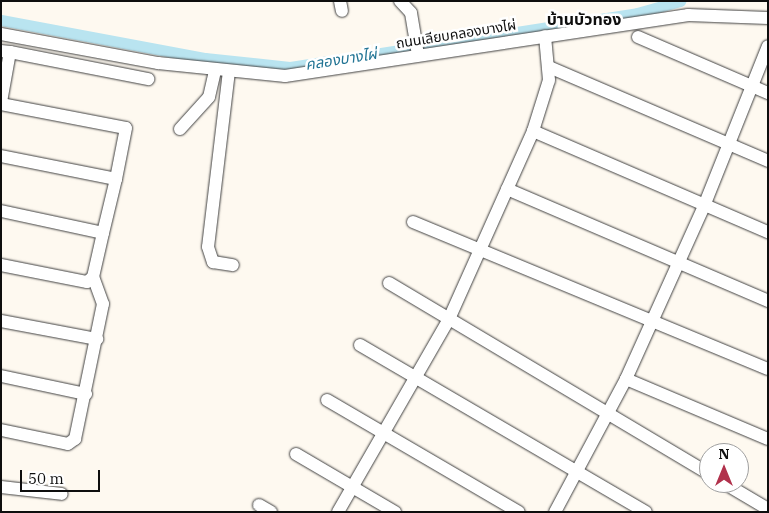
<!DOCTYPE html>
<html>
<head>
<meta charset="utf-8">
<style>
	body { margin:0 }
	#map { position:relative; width:769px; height:513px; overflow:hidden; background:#fef9f0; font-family:"IBM Plex Serif","Noto Sans Thai",serif }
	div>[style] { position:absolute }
	.canal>* { height:11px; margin:-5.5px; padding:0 5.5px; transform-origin:5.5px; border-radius:5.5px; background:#b9e4f0 }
	.roads { filter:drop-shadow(0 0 1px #414141) drop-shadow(0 0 1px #414141) }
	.minor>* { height:12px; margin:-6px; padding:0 6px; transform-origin:6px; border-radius:6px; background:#fff }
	span { translate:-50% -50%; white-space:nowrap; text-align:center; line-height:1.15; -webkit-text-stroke:5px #fff; paint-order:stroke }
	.street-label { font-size:14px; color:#0e0e0e }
	.water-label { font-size:15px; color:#227494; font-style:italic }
	.quarter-label { font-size:16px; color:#0e0e0e; font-weight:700 }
	.frame { position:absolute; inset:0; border:2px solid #0e0e0e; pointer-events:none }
	.north { position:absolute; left:699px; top:443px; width:50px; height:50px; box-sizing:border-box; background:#fff; border:1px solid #9f9f9f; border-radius:50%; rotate:0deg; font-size:14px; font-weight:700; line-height:20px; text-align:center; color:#0e0e0e }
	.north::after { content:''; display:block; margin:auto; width:18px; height:22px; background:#b1324c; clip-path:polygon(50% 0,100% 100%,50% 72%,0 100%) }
	.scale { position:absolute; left:20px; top:470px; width:80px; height:22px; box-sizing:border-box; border:2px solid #0e0e0e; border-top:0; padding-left:6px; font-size:15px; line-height:18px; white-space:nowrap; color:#0e0e0e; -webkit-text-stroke:4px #fff; paint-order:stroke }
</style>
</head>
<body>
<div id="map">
	<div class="canal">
		<i style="left:1px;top:20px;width:208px;rotate:10.6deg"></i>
		<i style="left:205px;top:58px;width:85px;rotate:6deg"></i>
		<i style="left:290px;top:67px;width:351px;rotate:-8.8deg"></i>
		<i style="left:637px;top:13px;width:45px;rotate:-15.6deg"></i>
	</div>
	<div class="roads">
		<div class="minor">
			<i style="left:340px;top:1px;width:10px;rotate:79deg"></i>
			<i style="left:400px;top:1px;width:16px;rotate:47deg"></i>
			<i style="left:411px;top:13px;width:43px;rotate:80.5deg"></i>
			<i style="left:1px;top:34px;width:160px;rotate:10.5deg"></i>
			<i style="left:158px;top:63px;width:128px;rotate:5.8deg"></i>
			<i style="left:285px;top:76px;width:408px;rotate:-8.6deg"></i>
			<i style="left:688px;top:15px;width:80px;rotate:2.1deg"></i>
			<i style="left:638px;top:37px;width:142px;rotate:23.3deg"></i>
			<i style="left:1px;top:51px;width:9px;rotate:6deg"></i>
			<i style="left:10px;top:52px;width:51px;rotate:100.2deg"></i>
			<i style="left:10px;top:52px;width:141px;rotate:11.1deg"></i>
			<i style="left:549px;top:67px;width:238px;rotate:23.2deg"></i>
			<i style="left:229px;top:71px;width:177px;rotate:96.8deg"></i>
			<i style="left:208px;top:247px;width:16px;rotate:72deg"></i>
			<i style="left:213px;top:262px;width:20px;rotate:9deg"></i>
			<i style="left:1px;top:104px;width:127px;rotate:10.9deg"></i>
			<i style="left:126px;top:128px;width:52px;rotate:101.1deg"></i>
			<i style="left:116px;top:179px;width:117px;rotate:-168.7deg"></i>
			<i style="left:180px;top:129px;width:43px;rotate:-47.8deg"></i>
			<i style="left:209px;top:97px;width:28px;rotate:-77deg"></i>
			<i style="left:533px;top:131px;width:256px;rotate:23.3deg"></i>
			<i style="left:507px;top:189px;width:284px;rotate:23.2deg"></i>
			<i style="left:1px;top:211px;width:104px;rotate:12.2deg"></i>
			<i style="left:103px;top:233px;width:56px;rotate:-76.5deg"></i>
			<i style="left:413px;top:222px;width:384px;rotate:22.5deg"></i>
			<i style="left:1px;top:265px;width:88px;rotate:11.2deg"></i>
			<i style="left:87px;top:282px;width:8px;rotate:-40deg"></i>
			<i style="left:93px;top:277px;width:45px;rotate:-77.2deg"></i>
			<i style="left:389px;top:283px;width:373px;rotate:30.8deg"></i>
			<i style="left:1px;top:321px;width:98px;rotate:10.6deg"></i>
			<i style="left:360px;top:345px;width:331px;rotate:30.3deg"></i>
			<i style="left:1px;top:376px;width:87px;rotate:12deg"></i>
			<i style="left:626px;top:379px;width:154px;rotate:22.9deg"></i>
			<i style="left:327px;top:400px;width:222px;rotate:30.3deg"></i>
			<i style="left:1px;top:430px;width:68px;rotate:11.8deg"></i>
			<i style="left:68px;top:444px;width:9px;rotate:-36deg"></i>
			<i style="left:75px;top:439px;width:138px;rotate:-78.3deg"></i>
			<i style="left:103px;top:304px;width:29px;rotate:-110deg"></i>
			<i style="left:296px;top:454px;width:115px;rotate:30.4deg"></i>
			<i style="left:724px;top:483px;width:51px;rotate:30.6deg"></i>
			<i style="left:1px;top:487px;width:61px;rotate:6.5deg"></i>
			<i style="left:259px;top:505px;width:14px;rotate:30deg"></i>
			<i style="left:338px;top:512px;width:223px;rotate:-60.1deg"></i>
			<i style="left:449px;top:319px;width:206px;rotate:-65.9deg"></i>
			<i style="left:533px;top:131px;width:53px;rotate:-72.6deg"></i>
			<i style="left:549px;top:80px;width:44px;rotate:-95.2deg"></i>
			<i style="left:555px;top:512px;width:151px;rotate:-61.9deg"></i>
			<i style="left:626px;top:379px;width:190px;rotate:-65.7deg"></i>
			<i style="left:704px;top:206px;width:172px;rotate:-68.2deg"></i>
		</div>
	</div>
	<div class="street-label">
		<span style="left:456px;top:34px;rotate:-9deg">ถนนเลียบคลองบางไผ่</span>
	</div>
	<div class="water-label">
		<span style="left:341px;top:59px;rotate:-9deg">คลองบางไผ่</span>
	</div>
	<div class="quarter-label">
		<span style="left:584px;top:19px">บ้านบัวทอง</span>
	</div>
	<div class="frame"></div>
	<div class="north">N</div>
	<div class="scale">50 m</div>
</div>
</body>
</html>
